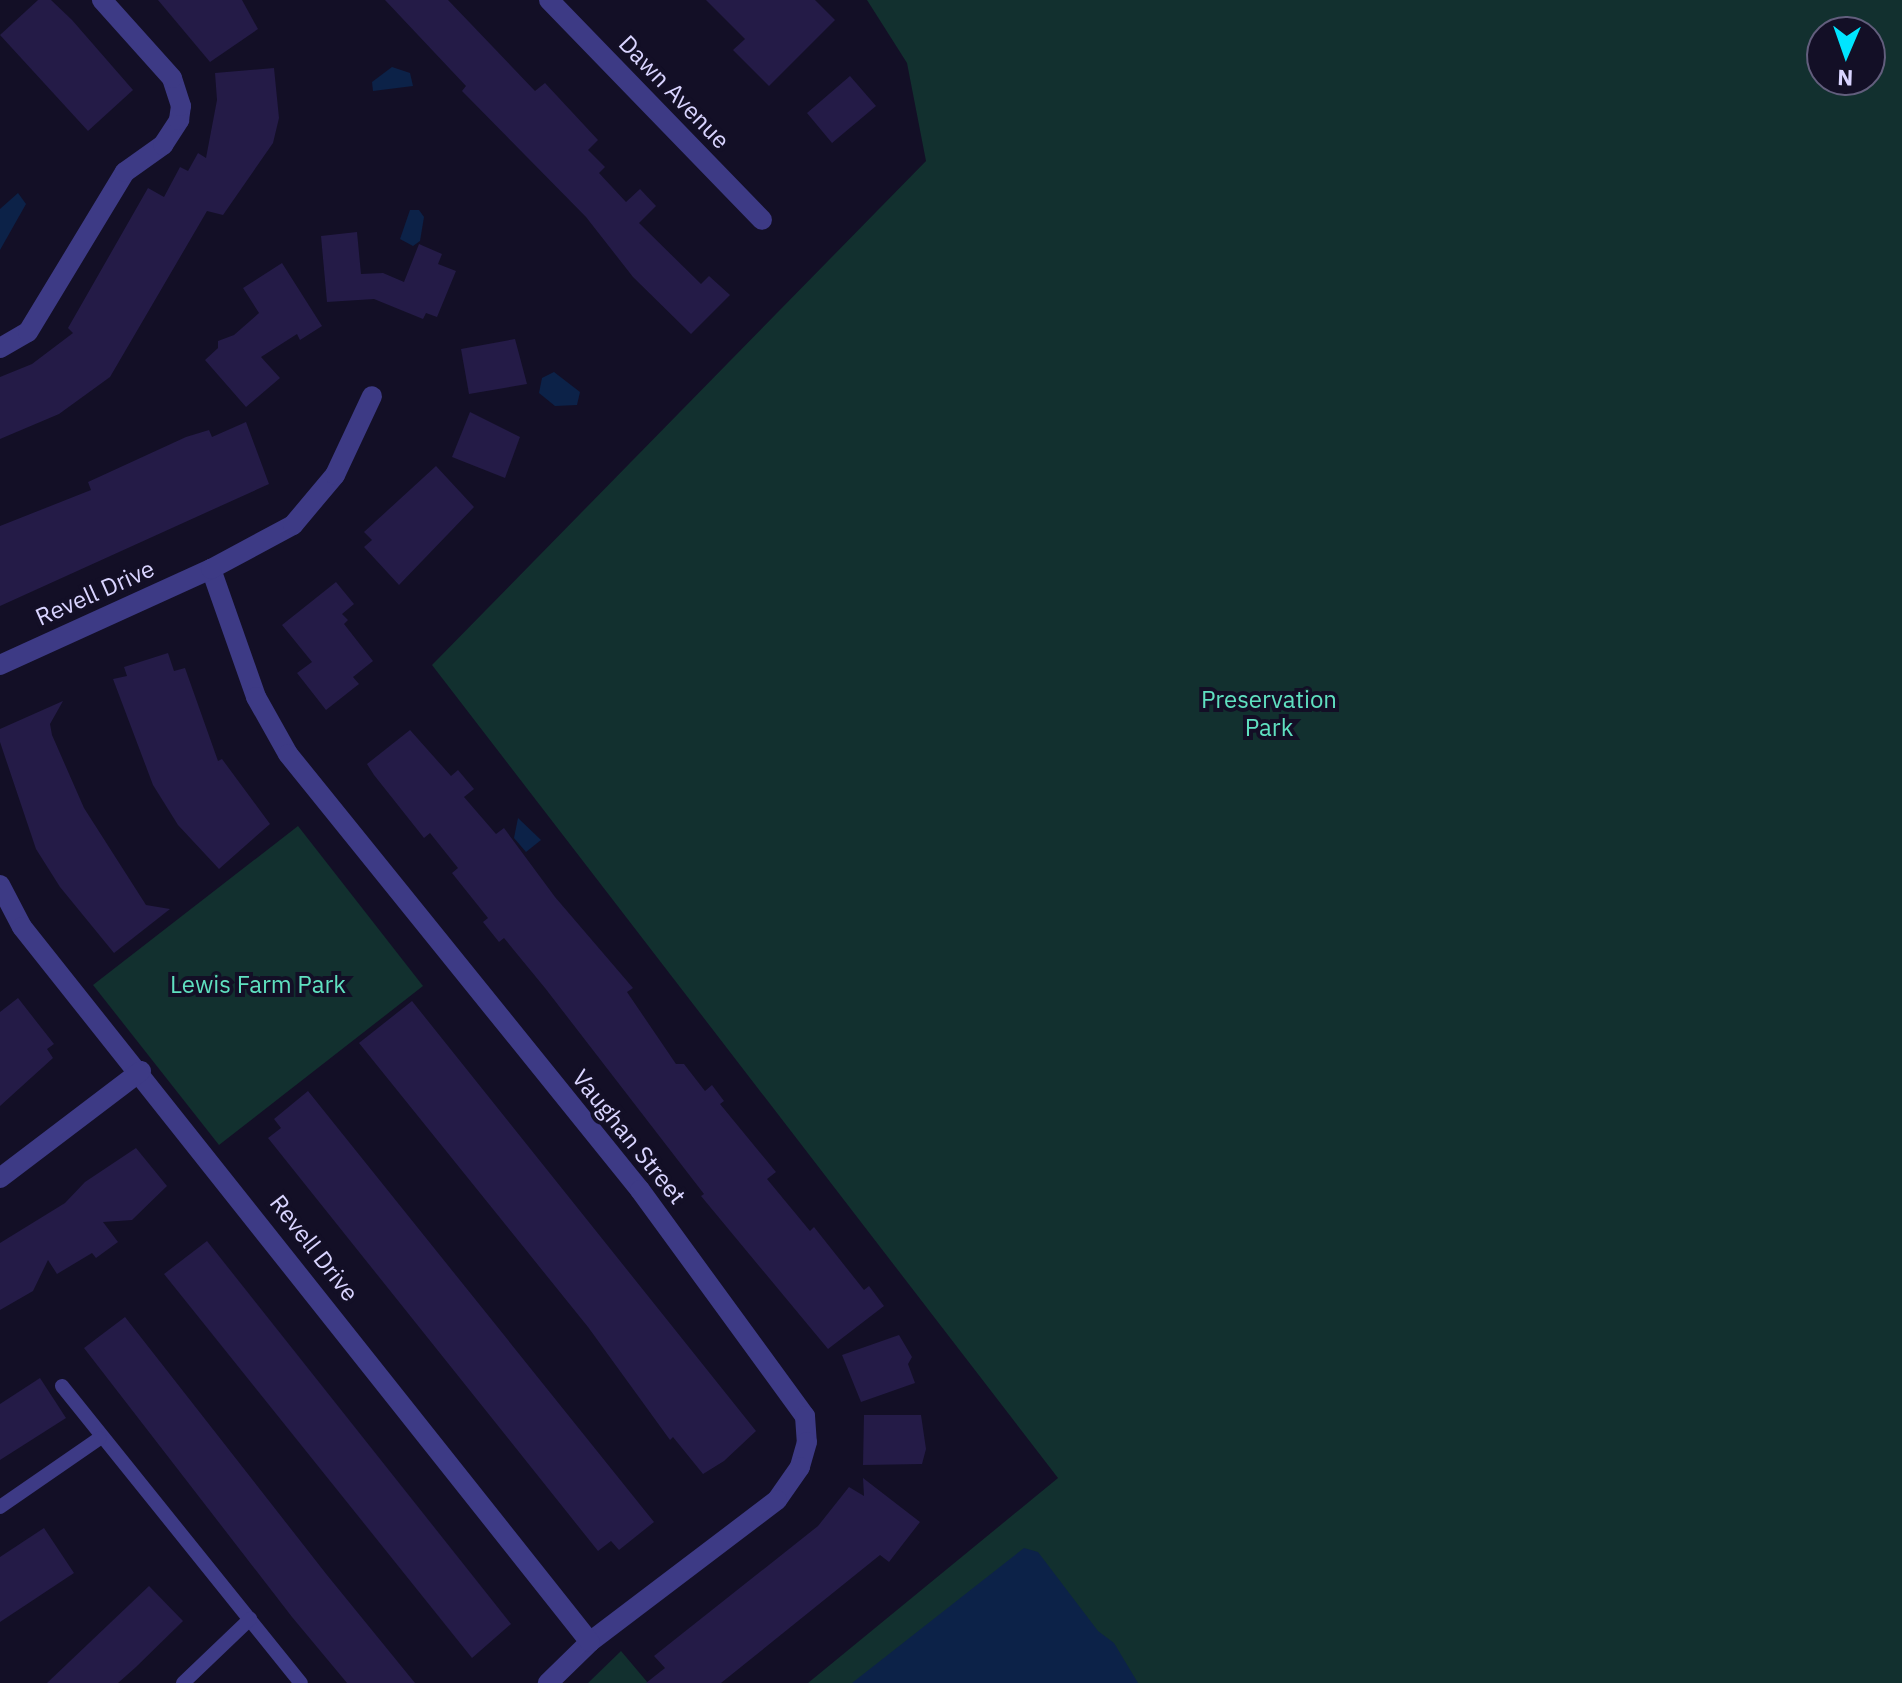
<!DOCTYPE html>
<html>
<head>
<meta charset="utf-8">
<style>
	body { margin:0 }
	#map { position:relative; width:1902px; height:1683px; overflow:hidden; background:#130f26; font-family:"IBM Plex Sans",sans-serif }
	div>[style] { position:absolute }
	.green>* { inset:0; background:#12302f }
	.water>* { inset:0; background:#0c2248 }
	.building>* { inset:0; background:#241b47 }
	.lane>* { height:14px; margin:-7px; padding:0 7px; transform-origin:7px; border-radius:7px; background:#3d3a85 }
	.street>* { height:20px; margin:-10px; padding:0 10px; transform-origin:10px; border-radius:10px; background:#3d3a85 }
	span { translate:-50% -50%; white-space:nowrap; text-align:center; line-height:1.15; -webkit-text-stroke:8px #130f26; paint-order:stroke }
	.street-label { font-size:24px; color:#d9d4ff }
	.park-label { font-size:24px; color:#5fe0c0 }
	.north { position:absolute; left:1806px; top:16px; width:80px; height:80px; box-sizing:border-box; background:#130f26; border:2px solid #625e7d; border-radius:50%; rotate:182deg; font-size:22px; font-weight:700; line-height:32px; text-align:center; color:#d9d4ff }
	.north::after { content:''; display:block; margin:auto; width:28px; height:36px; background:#00e5ff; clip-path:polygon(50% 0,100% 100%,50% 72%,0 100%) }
</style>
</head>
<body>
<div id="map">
	<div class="green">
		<i style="clip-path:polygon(evenodd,867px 0,1902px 0,1902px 1683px,808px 1683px,1058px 1478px,432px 665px,926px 161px,907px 63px,867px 0,1822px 32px,1870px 32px,1870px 80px,1822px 80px,1822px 32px)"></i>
		<i style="clip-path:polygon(298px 826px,423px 986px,219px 1145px,93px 985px)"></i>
		<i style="clip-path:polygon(621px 1651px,648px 1683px,588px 1683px)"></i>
	</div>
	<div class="water">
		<i style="clip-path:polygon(392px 67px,410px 73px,413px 86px,373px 91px,372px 82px)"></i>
		<i style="clip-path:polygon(18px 193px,26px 204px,0 250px,0 209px)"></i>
		<i style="clip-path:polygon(410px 210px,419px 210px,424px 217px,420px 241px,413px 246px,400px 239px)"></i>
		<i style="clip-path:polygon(554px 372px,580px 392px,577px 405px,555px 406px,539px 393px,542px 378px)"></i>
		<i style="clip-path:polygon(518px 818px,541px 840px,526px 852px,514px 838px)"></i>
		<i style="clip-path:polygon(1024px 1548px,1038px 1552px,1098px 1631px,1114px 1643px,1138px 1683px,852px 1683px)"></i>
	</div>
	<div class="building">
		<i style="clip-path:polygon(38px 0,51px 0,72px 20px,133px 90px,88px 131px,0 35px)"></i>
		<i style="clip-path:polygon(158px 0,242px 0,258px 29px,210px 62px)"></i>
		<i style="clip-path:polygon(385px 0,448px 0,535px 91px,545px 83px,598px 140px,588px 150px,605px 167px,599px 173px,626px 202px,640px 189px,656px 206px,639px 223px,701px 284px,709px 276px,730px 295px,691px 334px,633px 277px,586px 217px,462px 91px,466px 86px)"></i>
		<i style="clip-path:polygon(706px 0,815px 0,835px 20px,769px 86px,733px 50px,745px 39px)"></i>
		<i style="clip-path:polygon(274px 68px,279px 118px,273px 143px,223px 215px,207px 211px,110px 377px,59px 414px,0 439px,0 377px,32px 364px,73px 333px,68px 328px,148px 188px,164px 197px,180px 167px,188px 171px,198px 153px,206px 158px,217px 100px,215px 73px)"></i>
		<i style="clip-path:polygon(850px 76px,876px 106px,832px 143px,807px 113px)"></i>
		<i style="clip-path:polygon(357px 232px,361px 274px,383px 273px,404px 282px,419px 244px,442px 254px,438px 264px,456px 271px,437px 317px,426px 313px,423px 319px,374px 299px,327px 302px,321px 236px)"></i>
		<i style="clip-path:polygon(282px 263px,322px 326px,300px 340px,297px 334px,261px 357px,280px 378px,246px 407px,205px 360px,218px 348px,218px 341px,234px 335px,259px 313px,243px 288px)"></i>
		<i style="clip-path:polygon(515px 339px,527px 384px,469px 394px,461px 349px)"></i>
		<i style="clip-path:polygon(470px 412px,520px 437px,505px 478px,452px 457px)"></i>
		<i style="clip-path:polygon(246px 422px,269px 484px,0 606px,0 526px,91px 490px,88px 482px,186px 437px,209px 430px,212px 437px)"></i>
		<i style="clip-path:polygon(436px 466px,474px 507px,399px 585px,364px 547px,372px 540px,364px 532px)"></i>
		<i style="clip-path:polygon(336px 582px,354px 604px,342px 614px,348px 620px,344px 624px,373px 661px,353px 677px,359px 684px,326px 710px,297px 673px,312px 662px,282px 625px)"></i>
		<i style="clip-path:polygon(168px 653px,174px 671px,185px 668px,218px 761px,222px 759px,270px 824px,219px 869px,178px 825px,153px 785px,113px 679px,127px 676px,124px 667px)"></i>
		<i style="clip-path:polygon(63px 701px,50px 724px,52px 735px,84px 808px,146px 905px,170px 909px,114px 953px,60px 887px,36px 849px,0 742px,0 729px)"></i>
		<i style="clip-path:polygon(410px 730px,451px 776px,458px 770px,474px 789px,464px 797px,496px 834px,504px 828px,555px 897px,633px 988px,627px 992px,676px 1064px,684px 1064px,705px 1091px,712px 1085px,724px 1101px,720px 1104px,776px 1172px,767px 1179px,810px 1231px,814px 1227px,864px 1290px,869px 1286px,884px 1306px,828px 1349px,701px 1196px,704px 1194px,545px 988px,504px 938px,499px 942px,483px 922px,488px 918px,452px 873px,458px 868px,430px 833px,424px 838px,374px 775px,367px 764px)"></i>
		<i style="clip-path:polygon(18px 998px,54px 1044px,47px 1049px,53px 1058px,0 1106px,0 1012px)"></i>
		<i style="clip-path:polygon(412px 1001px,756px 1431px,724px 1461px,703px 1474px,673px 1437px,670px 1440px,588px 1327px,359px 1043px)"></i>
		<i style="clip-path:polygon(308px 1091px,654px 1522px,619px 1550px,611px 1541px,598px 1551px,268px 1138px,281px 1128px,274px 1119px)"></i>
		<i style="clip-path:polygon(136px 1148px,167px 1186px,132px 1220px,103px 1222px,118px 1242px,96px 1258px,92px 1253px,57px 1274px,48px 1260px,33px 1291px,0 1310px,0 1243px,65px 1203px,85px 1182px)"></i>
		<i style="clip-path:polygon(207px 1241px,511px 1624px,472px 1658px,164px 1274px)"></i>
		<i style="clip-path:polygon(125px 1317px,327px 1575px,415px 1683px,347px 1683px,292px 1617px,84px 1348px)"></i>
		<i style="clip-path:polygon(899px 1335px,912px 1357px,908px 1364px,915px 1383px,861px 1402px,842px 1355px)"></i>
		<i style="clip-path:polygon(40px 1378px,66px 1418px,0 1460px,0 1404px)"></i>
		<i style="clip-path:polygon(864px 1415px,921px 1415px,926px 1449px,922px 1464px,863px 1465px)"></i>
		<i style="clip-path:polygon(863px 1478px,920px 1522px,889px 1562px,880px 1555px,721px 1683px,646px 1683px,665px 1668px,654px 1656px,818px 1526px,849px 1487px,864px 1496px)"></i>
		<i style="clip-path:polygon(44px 1528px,74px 1573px,0 1622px,0 1557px)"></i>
		<i style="clip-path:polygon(149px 1586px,183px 1621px,136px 1667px,118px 1683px,47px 1683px)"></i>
	</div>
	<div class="lane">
		<i style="left:62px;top:1386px;width:381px;rotate:51.2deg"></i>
		<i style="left:0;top:1507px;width:121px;rotate:-34.6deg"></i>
		<i style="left:183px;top:1683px;width:93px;rotate:-43.7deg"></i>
	</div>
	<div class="street">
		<i style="left:549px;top:0;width:306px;rotate:45.9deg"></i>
		<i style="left:0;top:348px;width:32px;rotate:-30deg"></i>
		<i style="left:28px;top:332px;width:187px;rotate:-58.8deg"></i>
		<i style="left:125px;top:172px;width:47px;rotate:-35.4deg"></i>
		<i style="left:163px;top:145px;width:30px;rotate:-57deg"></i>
		<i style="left:179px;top:120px;width:14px;rotate:-82deg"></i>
		<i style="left:181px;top:106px;width:29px;rotate:-108deg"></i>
		<i style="left:172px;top:78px;width:105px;rotate:-131.9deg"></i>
		<i style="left:211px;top:569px;width:136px;rotate:70.6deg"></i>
		<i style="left:256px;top:697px;width:65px;rotate:60.7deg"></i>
		<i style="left:288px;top:754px;width:560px;rotate:51.08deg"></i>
		<i style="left:640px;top:1190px;width:280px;rotate:53.9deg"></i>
		<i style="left:805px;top:1416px;width:26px;rotate:86deg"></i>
		<i style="left:807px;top:1442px;width:26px;rotate:106deg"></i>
		<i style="left:800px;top:1467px;width:40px;rotate:124.9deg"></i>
		<i style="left:777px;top:1500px;width:235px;rotate:142.8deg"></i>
		<i style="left:590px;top:1642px;width:59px;rotate:135.7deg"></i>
		<i style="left:0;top:665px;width:232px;rotate:-24.5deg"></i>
		<i style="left:211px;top:569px;width:93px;rotate:-28.2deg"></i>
		<i style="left:293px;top:525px;width:65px;rotate:-50deg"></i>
		<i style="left:335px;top:475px;width:87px;rotate:-64.9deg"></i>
		<i style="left:0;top:885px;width:47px;rotate:62.4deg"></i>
		<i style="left:22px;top:927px;width:913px;rotate:51.54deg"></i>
		<i style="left:0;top:1178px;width:177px;rotate:-37.2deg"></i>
	</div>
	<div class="street-label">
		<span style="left:674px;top:92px;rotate:46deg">Dawn Avenue</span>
		<span style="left:95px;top:593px;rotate:-24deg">Revell Drive</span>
		<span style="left:629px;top:1137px;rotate:51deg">Vaughan Street</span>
		<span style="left:314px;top:1248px;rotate:52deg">Revell Drive</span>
	</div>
	<div class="park-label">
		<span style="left:1269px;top:714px">Preservation<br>Park</span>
		<span style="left:258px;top:985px">Lewis Farm Park</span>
	</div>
	<div class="north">N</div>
</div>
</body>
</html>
